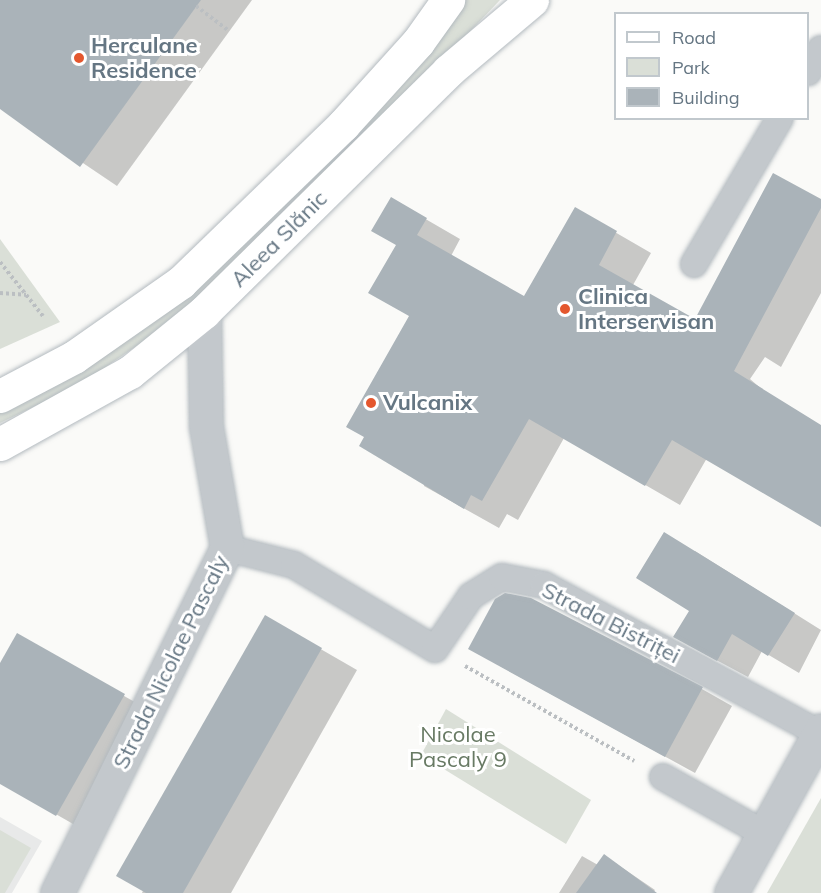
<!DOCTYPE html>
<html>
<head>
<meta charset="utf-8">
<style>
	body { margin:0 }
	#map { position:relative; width:821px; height:893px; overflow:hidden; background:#fafaf8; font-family:Mulish,sans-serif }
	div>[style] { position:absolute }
	.built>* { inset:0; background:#e8e9e9 }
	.green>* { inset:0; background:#dadfd7 }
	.shadow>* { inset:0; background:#0003 }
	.building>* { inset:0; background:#aab3b9 }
	.path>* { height:4px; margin-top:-2px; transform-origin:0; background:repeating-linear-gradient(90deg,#bbbfc2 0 3px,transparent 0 6px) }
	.roads { filter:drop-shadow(0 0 2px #b3babf) drop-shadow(0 0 2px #b3babf) }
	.lane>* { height:26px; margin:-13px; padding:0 13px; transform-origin:13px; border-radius:13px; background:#c3c8cc }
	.street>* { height:33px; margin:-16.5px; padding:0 16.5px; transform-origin:16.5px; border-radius:16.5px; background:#c3c8cc }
	.secondary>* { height:33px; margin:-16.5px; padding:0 16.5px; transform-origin:16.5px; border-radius:16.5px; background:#fff }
	.dots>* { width:16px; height:16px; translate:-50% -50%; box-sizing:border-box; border:3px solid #fff; border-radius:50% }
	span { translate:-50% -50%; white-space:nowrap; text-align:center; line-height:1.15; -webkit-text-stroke:6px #fff; paint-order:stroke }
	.poi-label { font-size:22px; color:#657683; font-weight:700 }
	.left { translate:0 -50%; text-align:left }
	.street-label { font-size:22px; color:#657683 }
	.park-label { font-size:22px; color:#687a64 }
	.legend { position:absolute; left:614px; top:12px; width:195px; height:108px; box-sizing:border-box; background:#fff; border:2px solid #c1c8cd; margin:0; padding:8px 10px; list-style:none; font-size:18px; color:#657683 }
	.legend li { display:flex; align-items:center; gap:12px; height:30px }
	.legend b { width:30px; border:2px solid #c1c8cd }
</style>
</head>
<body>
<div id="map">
	<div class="built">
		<i style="clip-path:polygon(0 817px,42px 841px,12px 893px,0 893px)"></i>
	</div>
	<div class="green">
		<i style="clip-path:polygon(465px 0,500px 0,293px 217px,188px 311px,79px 385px,0 423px,0 402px,67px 371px,421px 58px)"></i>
		<i style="clip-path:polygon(0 239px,60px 322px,0 349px)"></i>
		<i style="clip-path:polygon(446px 709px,591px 800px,566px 844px,421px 755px)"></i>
		<i style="clip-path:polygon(821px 798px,821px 893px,767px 893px)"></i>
		<i style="clip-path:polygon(0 830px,31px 848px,5px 893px,0 893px)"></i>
	</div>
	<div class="shadow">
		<i style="clip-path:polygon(0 0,252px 0,117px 186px,0 107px)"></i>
		<i style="clip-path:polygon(391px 199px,460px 239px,451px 256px,525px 298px,575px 209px,651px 253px,633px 285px,696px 321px,821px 201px,821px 293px,781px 367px,765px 357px,750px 379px,821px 440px,821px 525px,707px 458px,680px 505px,564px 438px,518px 520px,507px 514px,499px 528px,424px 486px,411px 316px)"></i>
		<i style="clip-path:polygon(695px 551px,821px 630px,799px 673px,762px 651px,748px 677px,705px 654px,692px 610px)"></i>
		<i style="clip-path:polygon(265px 617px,357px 670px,231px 893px,142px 893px)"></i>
		<i style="clip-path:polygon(17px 635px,154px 713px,87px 832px,0 782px,0 666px)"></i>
		<i style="clip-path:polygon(500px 666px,702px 689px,732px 706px,695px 773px)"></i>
		<i style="clip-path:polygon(582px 856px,598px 865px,605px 856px,655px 890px,653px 893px,559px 893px)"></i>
	</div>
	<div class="building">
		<i style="clip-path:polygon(0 0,201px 0,80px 167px,0 109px)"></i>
		<i style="clip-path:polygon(773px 173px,821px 199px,821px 208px,734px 371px,821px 425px,821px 527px,672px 440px,645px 486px,529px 419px,482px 501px,471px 495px,464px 509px,359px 446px,364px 437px,346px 427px,409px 316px,368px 293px,396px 245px,371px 231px,391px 197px,427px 218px,417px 235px,524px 296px,575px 207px,617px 231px,599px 265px,695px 319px)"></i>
		<i style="clip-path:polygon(664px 532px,795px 613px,768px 656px,732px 634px,717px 661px,673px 637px,689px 611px,636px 578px)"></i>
		<i style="clip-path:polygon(505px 593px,531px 598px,703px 687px,665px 757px,468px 649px,495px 599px)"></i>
		<i style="clip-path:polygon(265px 615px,322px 648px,183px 893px,146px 893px,116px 876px)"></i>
		<i style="clip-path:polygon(17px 633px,125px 694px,56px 816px,0 784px,0 663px)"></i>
		<i style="clip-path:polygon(604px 854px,657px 893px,576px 893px)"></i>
	</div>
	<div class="path">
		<i style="left:196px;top:6px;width:40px;rotate:37deg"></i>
		<i style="left:0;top:262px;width:69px;rotate:51.5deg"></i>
		<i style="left:0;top:293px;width:26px;rotate:4deg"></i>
		<i style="left:465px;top:666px;width:194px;rotate:29.3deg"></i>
	</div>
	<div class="roads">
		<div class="lane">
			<i style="left:808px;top:72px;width:26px;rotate:-61deg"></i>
			<i style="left:694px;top:264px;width:169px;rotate:-59.5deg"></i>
			<i style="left:227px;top:548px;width:69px;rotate:14.2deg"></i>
			<i style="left:294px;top:565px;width:164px;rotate:30.8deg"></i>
			<i style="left:435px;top:649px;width:64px;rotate:-55.8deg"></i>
			<i style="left:471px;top:596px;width:36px;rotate:-32deg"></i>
			<i style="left:502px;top:577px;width:43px;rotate:10.8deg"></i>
			<i style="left:544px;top:585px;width:312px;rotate:28.3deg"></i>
			<i style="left:663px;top:777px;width:115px;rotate:29.2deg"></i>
		</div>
		<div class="street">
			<i style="left:57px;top:893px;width:385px;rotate:-63.8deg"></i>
			<i style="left:227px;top:548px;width:124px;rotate:-99.8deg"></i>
			<i style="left:206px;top:426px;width:114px;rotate:-91deg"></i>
			<i style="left:731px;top:893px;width:186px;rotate:-61.1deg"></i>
		</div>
		<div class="secondary">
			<i style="left:0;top:396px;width:84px;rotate:-27.8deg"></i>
			<i style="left:74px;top:357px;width:131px;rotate:-35deg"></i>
			<i style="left:181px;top:282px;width:226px;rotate:-44.1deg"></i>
			<i style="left:343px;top:125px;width:112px;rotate:-47.9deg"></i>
			<i style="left:418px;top:42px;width:52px;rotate:-54.5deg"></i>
			<i style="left:0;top:444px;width:149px;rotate:-29deg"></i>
			<i style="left:130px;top:372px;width:95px;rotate:-39deg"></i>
			<i style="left:204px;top:312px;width:343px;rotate:-44.6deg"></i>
			<i style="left:448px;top:71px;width:110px;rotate:-40.2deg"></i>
		</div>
	</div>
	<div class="dots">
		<i style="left:79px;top:58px;background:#e4572e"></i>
		<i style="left:565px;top:309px;background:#e4572e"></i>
		<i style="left:371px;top:403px;background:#e4572e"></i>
	</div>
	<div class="poi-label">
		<span class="left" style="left:91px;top:58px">Herculane<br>Residence</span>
		<span class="left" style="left:578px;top:309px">Clinica<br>Interservisan</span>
		<span class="left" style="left:383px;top:403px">Vulcanix</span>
	</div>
	<div class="street-label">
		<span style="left:279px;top:239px;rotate:-45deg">Aleea Slănic</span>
		<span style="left:611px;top:623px;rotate:27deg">Strada Bistriței</span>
		<span style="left:171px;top:662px;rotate:-64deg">Strada Nicolae Pascaly</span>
	</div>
	<div class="park-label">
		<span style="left:458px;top:747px">Nicolae<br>Pascaly 9</span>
	</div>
	<ul class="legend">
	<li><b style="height:8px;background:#fff"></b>Road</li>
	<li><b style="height:16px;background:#dadfd7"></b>Park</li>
	<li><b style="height:16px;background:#aab3b9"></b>Building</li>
	</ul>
</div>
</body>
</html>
